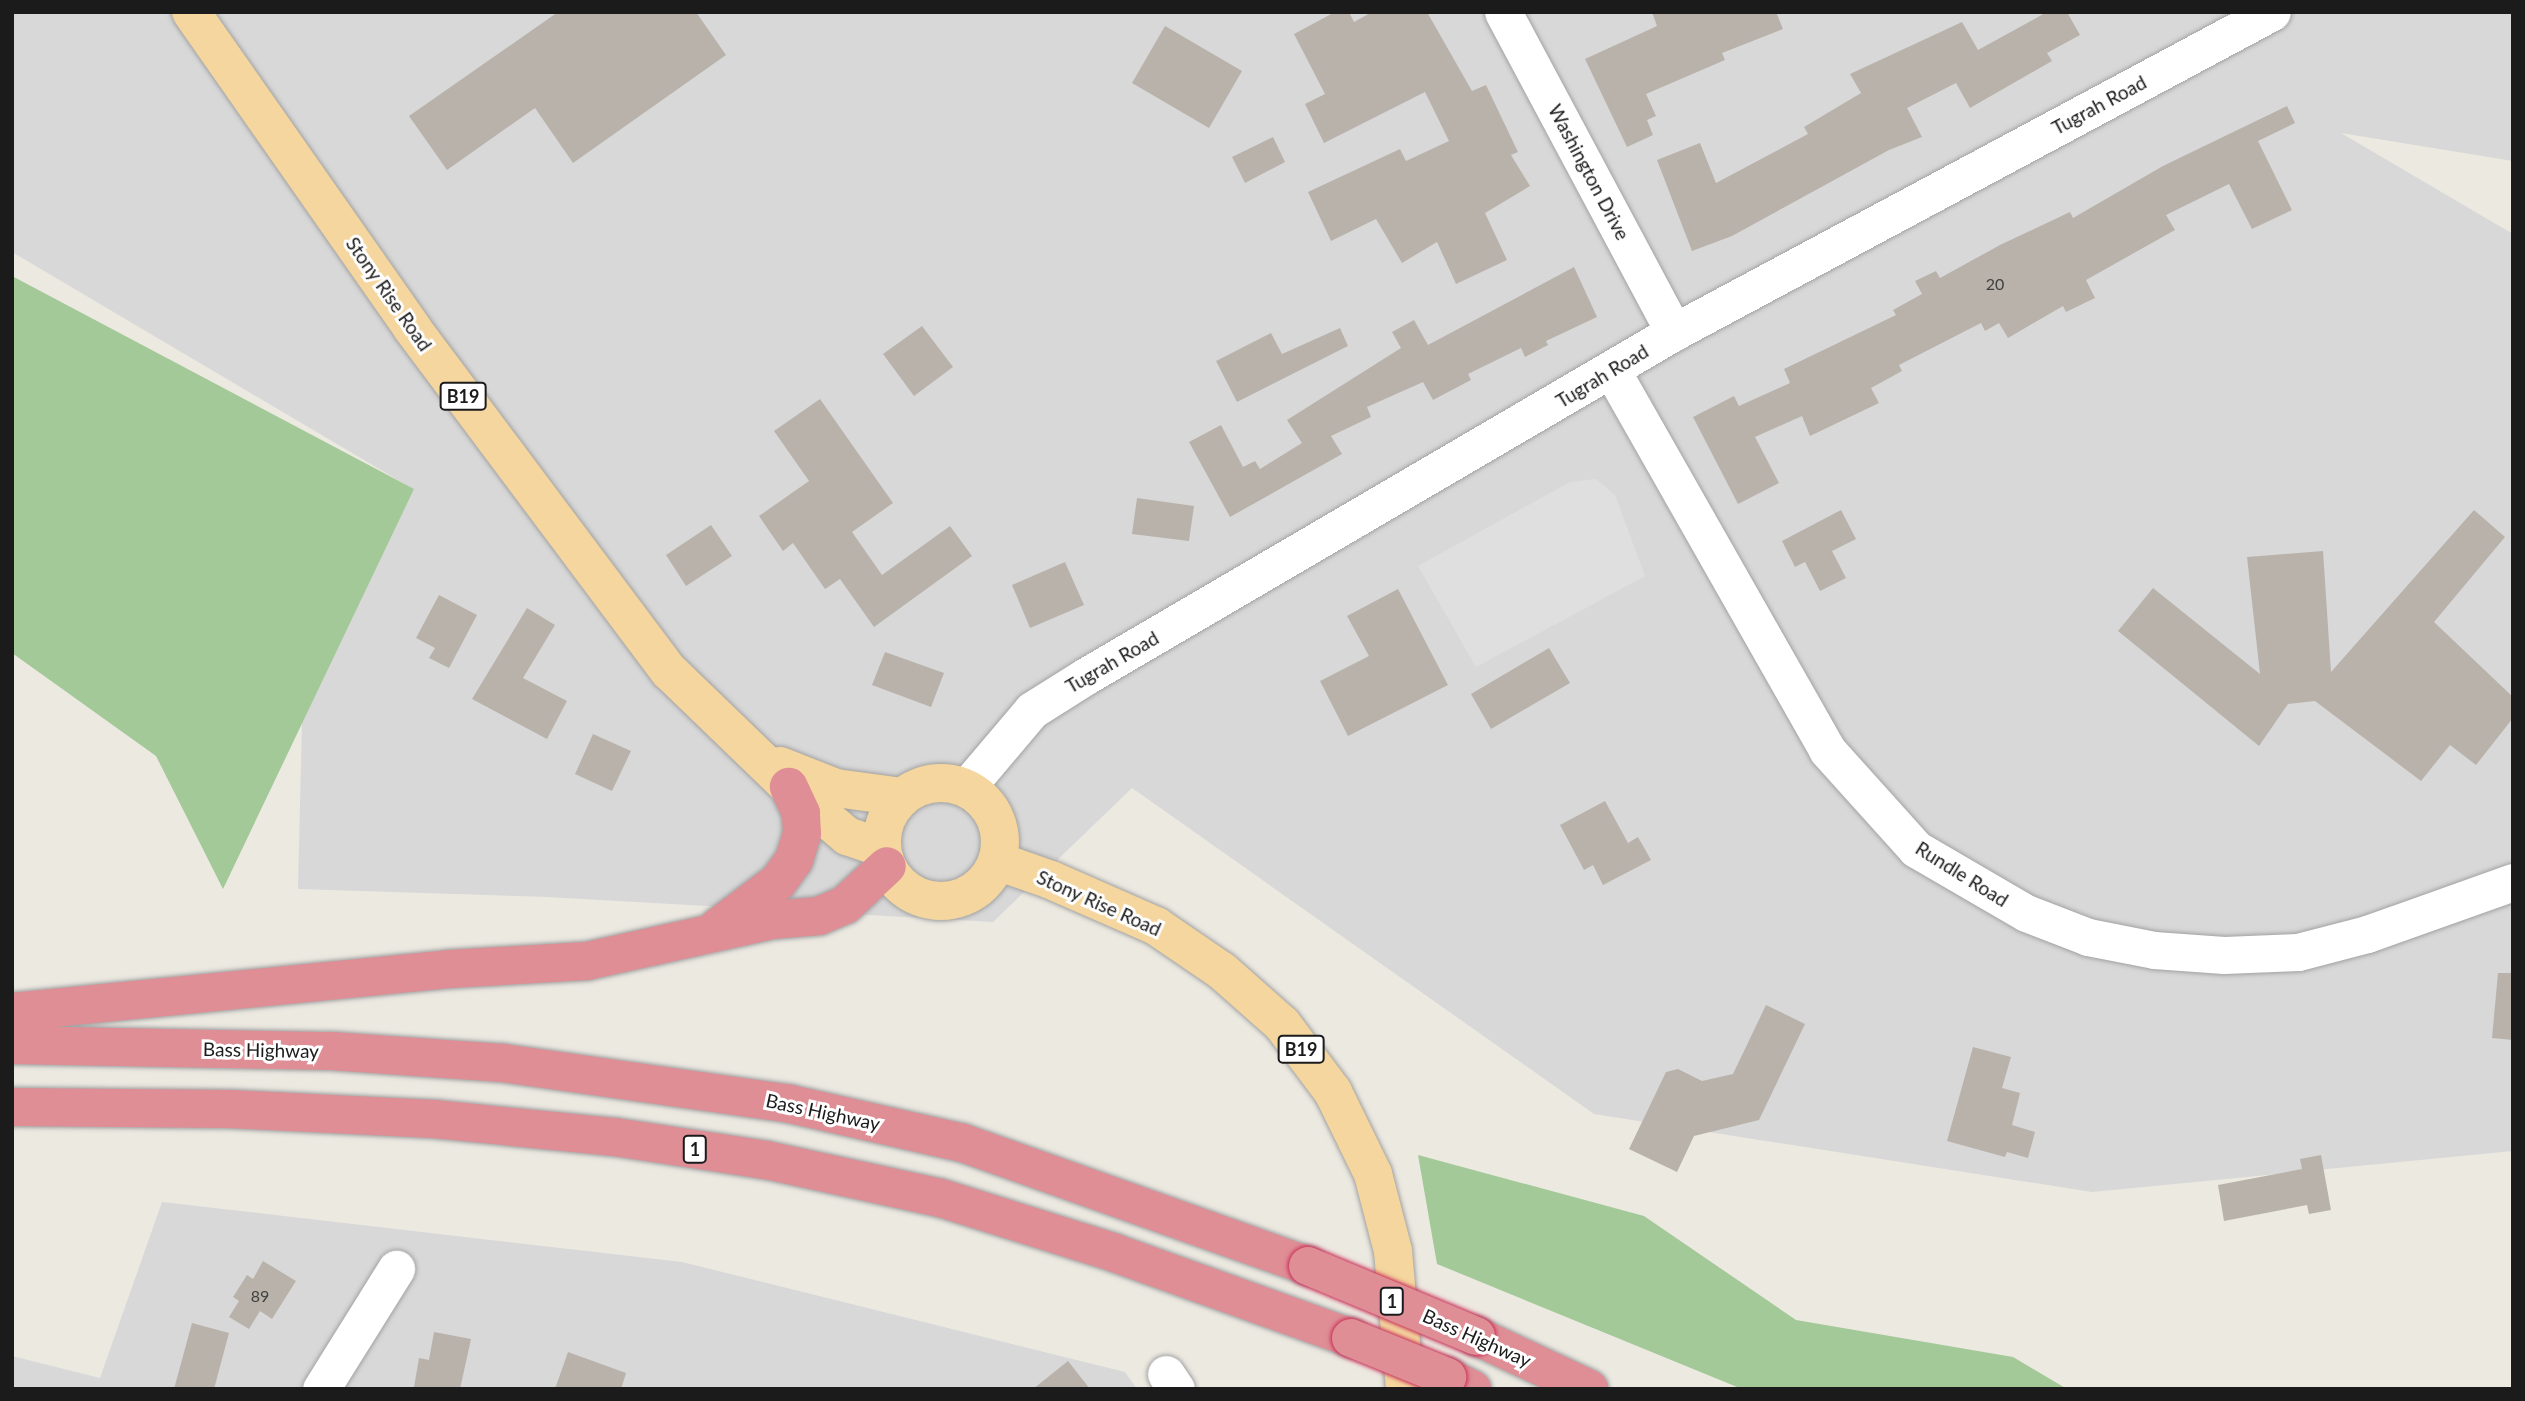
<!DOCTYPE html>
<html>
<head>
<meta charset="utf-8">
<style>
	body { margin:0 }
	#map { position:relative; width:2525px; height:1401px; overflow:hidden; background:#ece9e1; font-family:Lato,sans-serif }
	div>[style] { position:absolute }
	.residential>* { inset:0; background:#d9d8d8 }
	.forest>* { inset:0; background:#a3c999 }
	.parking>* { inset:0; background:#dfdfdf }
	.building>* { inset:0; background:#b8b2ab }
	.roads { filter:drop-shadow(0 0 2px #a2a2a2) drop-shadow(0 0 2px #a2a2a2) }
	.minor>* { height:37px; margin:-18.5px; padding:0 18.5px; transform-origin:18.5px; border-radius:18.5px; background:#fff }
	.major>* { height:38px; margin:-19px; padding:0 19px; transform-origin:19px; border-radius:19px; background:#f4d69e }
	.major>.ring { margin:-19px; padding:0; box-sizing:content-box; background:none; border:38px solid #f4d69e; border-radius:50% }
	.highway>* { height:38px; margin:-19px; padding:0 19px; transform-origin:19px; border-radius:19px; background:#df8e96 }
	.bridges { filter:drop-shadow(0 0 2px #c93058) drop-shadow(0 0 2px #c93058) }
	.highway-bridge>* { height:38px; margin:-19px; padding:0 19px; transform-origin:19px; border-radius:19px; background:#df8e96 }
	span { translate:-50% -50%; white-space:nowrap; text-align:center; line-height:1.15; -webkit-text-stroke:6px #fff; paint-order:stroke }
	.number-label { font-size:16px; color:#42413f }
	.number-label span { -webkit-text-stroke-width:0 }
	.shield-label span { padding:2px 5px; background:#fff; border:2px solid; border-radius:5px; -webkit-text-stroke-width:0 }
	.shield-label { font-size:18px; color:#1b1b1b; font-weight:700 }
	.street-label { font-size:19px; color:#1b1b1b }
	.frame { position:absolute; inset:0; border:14px solid #1b1b1b; pointer-events:none }
</style>
</head>
<body>
<div id="map">
	<div class="residential">
		<i style="clip-path:polygon(12px 12px,2513px 12px,2513px 161px,2341px 133px,2513px 234px,2513px 1151px,2092px 1192px,1594px 1114px,1132px 788px,993px 922px,547px 897px,298px 889px,302px 722px,413px 489px,12px 252px)"></i>
		<i style="clip-path:polygon(162px 1202px,682px 1262px,1125px 1372px,1137px 1389px,12px 1389px,12px 1356px,100px 1378px)"></i>
	</div>
	<div class="forest">
		<i style="clip-path:polygon(12px 276px,414px 489px,223px 889px,156px 756px,12px 653px)"></i>
		<i style="clip-path:polygon(1418px 1155px,1644px 1216px,1796px 1320px,2013px 1357px,2067px 1389px,1742px 1389px,1437px 1264px)"></i>
	</div>
	<div class="parking">
		<i style="clip-path:polygon(1596px 479px,1615px 495px,1645px 576px,1476px 667px,1418px 566px,1570px 482px)"></i>
	</div>
	<div class="building">
		<i style="clip-path:polygon(558px 12px,696px 12px,726px 55px,573px 163px,535px 108px,447px 170px,409px 116px)"></i>
		<i style="clip-path:polygon(1335px 12px,1349px 12px,1354px 22px,1372px 12px,1427px 12px,1472px 91px,1486px 85px,1518px 152px,1511px 155px,1530px 186px,1485px 213px,1507px 260px,1456px 284px,1437px 242px,1402px 263px,1376px 219px,1331px 241px,1308px 192px,1400px 149px,1406px 161px,1449px 141px,1425px 92px,1324px 143px,1305px 104px,1325px 94px,1294px 34px)"></i>
		<i style="clip-path:polygon(1652px 12px,1776px 12px,1783px 29px,1722px 53px,1725px 60px,1646px 94px,1656px 116px,1647px 120px,1653px 135px,1627px 147px,1585px 59px,1657px 26px)"></i>
		<i style="clip-path:polygon(2047px 12px,2067px 12px,2080px 35px,2047px 53px,2052px 61px,1970px 108px,1956px 83px,1907px 108px,1922px 137px,1889px 150px,1732px 236px,1692px 251px,1657px 160px,1700px 143px,1716px 183px,1808px 134px,1804px 127px,1861px 93px,1850px 74px,1962px 22px,1978px 50px)"></i>
		<i style="clip-path:polygon(1165px 26px,1242px 71px,1209px 128px,1132px 83px)"></i>
		<i style="clip-path:polygon(2287px 106px,2295px 123px,2258px 141px,2292px 210px,2252px 229px,2229px 184px,2166px 215px,2175px 230px,2086px 280px,2095px 298px,2066px 312px,2063px 306px,2008px 338px,1999px 323px,1985px 331px,1981px 323px,1899px 365px,1902px 371px,1871px 388px,1879px 403px,1810px 436px,1802px 416px,1755px 437px,1779px 483px,1738px 504px,1693px 417px,1734px 396px,1739px 406px,1790px 383px,1784px 369px,1896px 315px,1893px 310px,1922px 294px,1915px 281px,1936px 271px,1940px 278px,2000px 245px,2070px 212px,2073px 218px,2163px 166px)"></i>
		<i style="clip-path:polygon(1273px 137px,1285px 162px,1245px 183px,1232px 157px)"></i>
		<i style="clip-path:polygon(1574px 267px,1597px 317px,1546px 341px,1548px 345px,1525px 357px,1521px 348px,1468px 374px,1471px 380px,1433px 400px,1423px 382px,1367px 407px,1371px 417px,1331px 436px,1342px 454px,1230px 517px,1189px 442px,1221px 425px,1243px 467px,1255px 461px,1260px 469px,1302px 443px,1287px 420px,1401px 348px,1392px 332px,1414px 320px,1428px 345px)"></i>
		<i style="clip-path:polygon(922px 326px,953px 367px,914px 396px,883px 354px)"></i>
		<i style="clip-path:polygon(1340px 328px,1348px 346px,1237px 402px,1216px 361px,1271px 333px,1282px 354px)"></i>
		<i style="clip-path:polygon(820px 399px,893px 503px,852px 532px,882px 575px,950px 526px,972px 556px,874px 627px,840px 579px,825px 589px,793px 543px,783px 551px,759px 516px,809px 481px,774px 431px)"></i>
		<i style="clip-path:polygon(1137px 498px,1194px 506px,1189px 541px,1132px 534px)"></i>
		<i style="clip-path:polygon(1841px 510px,1856px 539px,1832px 551px,1846px 578px,1820px 591px,1805px 562px,1795px 567px,1782px 541px)"></i>
		<i style="clip-path:polygon(2474px 510px,2505px 537px,2434px 622px,2513px 697px,2513px 718px,2476px 765px,2450px 745px,2421px 781px,2315px 701px,2288px 704px,2259px 746px,2118px 631px,2153px 588px,2260px 674px,2247px 557px,2323px 551px,2331px 672px)"></i>
		<i style="clip-path:polygon(711px 525px,732px 556px,686px 586px,666px 555px)"></i>
		<i style="clip-path:polygon(1065px 562px,1084px 605px,1030px 628px,1012px 585px)"></i>
		<i style="clip-path:polygon(1398px 589px,1448px 685px,1348px 736px,1320px 681px,1369px 656px,1347px 616px)"></i>
		<i style="clip-path:polygon(439px 595px,477px 615px,449px 668px,429px 658px,435px 648px,416px 638px)"></i>
		<i style="clip-path:polygon(527px 608px,555px 625px,523px 678px,567px 701px,547px 739px,472px 699px)"></i>
		<i style="clip-path:polygon(1549px 648px,1570px 683px,1491px 729px,1471px 694px)"></i>
		<i style="clip-path:polygon(885px 652px,944px 673px,931px 707px,872px 685px)"></i>
		<i style="clip-path:polygon(593px 734px,631px 751px,612px 791px,575px 774px)"></i>
		<i style="clip-path:polygon(1605px 801px,1628px 843px,1638px 837px,1651px 860px,1603px 885px,1593px 865px,1584px 870px,1560px 825px)"></i>
		<i style="clip-path:polygon(2498px 973px,2513px 973px,2513px 1040px,2492px 1038px)"></i>
		<i style="clip-path:polygon(1766px 1005px,1805px 1024px,1759px 1120px,1694px 1136px,1677px 1172px,1629px 1149px,1666px 1072px,1678px 1069px,1702px 1081px,1733px 1074px)"></i>
		<i style="clip-path:polygon(1973px 1047px,2011px 1057px,2002px 1088px,2020px 1093px,2012px 1125px,2035px 1132px,2028px 1158px,2007px 1152px,2005px 1157px,1947px 1141px)"></i>
		<i style="clip-path:polygon(2321px 1155px,2331px 1210px,2309px 1214px,2307px 1205px,2224px 1221px,2218px 1185px,2302px 1169px,2300px 1159px)"></i>
		<i style="clip-path:polygon(263px 1261px,296px 1281px,272px 1319px,260px 1311px,249px 1329px,229px 1317px,239px 1301px,233px 1297px,247px 1275px,253px 1279px)"></i>
		<i style="clip-path:polygon(192px 1323px,229px 1333px,214px 1389px,174px 1389px)"></i>
		<i style="clip-path:polygon(434px 1332px,471px 1339px,460px 1389px,414px 1387px,419px 1358px,429px 1360px)"></i>
		<i style="clip-path:polygon(568px 1352px,626px 1373px,621px 1389px,555px 1389px)"></i>
		<i style="clip-path:polygon(1068px 1361px,1090px 1389px,1033px 1389px)"></i>
	</div>
	<div class="roads">
		<div class="minor">
			<i style="left:1503px;top:12px;width:363px;rotate:61.9deg"></i>
			<i style="left:1612px;top:371px;width:436px;rotate:60.4deg"></i>
			<i style="left:1827px;top:750px;width:133px;rotate:48deg"></i>
			<i style="left:1916px;top:849px;width:127px;rotate:30.2deg"></i>
			<i style="left:2026px;top:913px;width:66px;rotate:21.2deg"></i>
			<i style="left:2088px;top:937px;width:67px;rotate:11.1deg"></i>
			<i style="left:2154px;top:950px;width:70px;rotate:4.1deg"></i>
			<i style="left:2224px;top:955px;width:74px;rotate:-2.3deg"></i>
			<i style="left:2298px;top:952px;width:71px;rotate:-14.6deg"></i>
			<i style="left:2367px;top:934px;width:155px;rotate:-19.6deg"></i>
			<i style="left:966px;top:788px;width:102px;rotate:-49.8deg"></i>
			<i style="left:1032px;top:710px;width:64px;rotate:-32.2deg"></i>
			<i style="left:1086px;top:676px;width:681px;rotate:-30.33deg"></i>
			<i style="left:1674px;top:332px;width:678px;rotate:-28.15deg"></i>
			<i style="left:1166px;top:1374px;width:18px;rotate:56deg"></i>
			<i style="left:321px;top:1389px;width:142px;rotate:-58deg"></i>
		</div>
		<div class="major">
			<i style="left:191px;top:12px;width:386px;rotate:55deg"></i>
			<i style="left:412px;top:328px;width:429px;rotate:53.2deg"></i>
			<i style="left:669px;top:671px;width:167px;rotate:44deg"></i>
			<i style="left:789px;top:787px;width:76px;rotate:40.2deg"></i>
			<i style="left:847px;top:836px;width:37px;rotate:19deg"></i>
			<i style="left:780px;top:766px;width:60px;rotate:21.4deg"></i>
			<i style="left:836px;top:788px;width:67px;rotate:7.8deg"></i>
			<i class="ring" style="left:882px;top:783px;width:80px;height:80px"></i>
			<i style="left:997px;top:861px;width:57px;rotate:19.4deg"></i>
			<i style="left:1051px;top:880px;width:115px;rotate:23.7deg"></i>
			<i style="left:1156px;top:926px;width:80px;rotate:34.3deg"></i>
			<i style="left:1222px;top:971px;width:80px;rotate:41.5deg"></i>
			<i style="left:1282px;top:1024px;width:85px;rotate:53.1deg"></i>
			<i style="left:1333px;top:1092px;width:91px;rotate:64deg"></i>
			<i style="left:1373px;top:1174px;width:80px;rotate:75.4deg"></i>
			<i style="left:1393px;top:1251px;width:139px;rotate:85deg"></i>
		</div>
		<div class="highway">
			<i style="left:717px;top:928px;width:76px;rotate:-37deg"></i>
			<i style="left:778px;top:882px;width:27px;rotate:-54deg"></i>
			<i style="left:794px;top:860px;width:27px;rotate:-73deg"></i>
			<i style="left:802px;top:834px;width:21px;rotate:-93deg"></i>
			<i style="left:801px;top:813px;width:29px;rotate:-115deg"></i>
			<i style="left:12px;top:1012px;width:439px;rotate:-5.6deg"></i>
			<i style="left:449px;top:969px;width:138px;rotate:-3.3deg"></i>
			<i style="left:587px;top:961px;width:189px;rotate:-12.5deg"></i>
			<i style="left:772px;top:920px;width:47px;rotate:-4.9deg"></i>
			<i style="left:819px;top:916px;width:28px;rotate:-23deg"></i>
			<i style="left:845px;top:905px;width:57px;rotate:-42.9deg"></i>
			<i style="left:12px;top:1045px;width:319px;rotate:1.1deg"></i>
			<i style="left:331px;top:1051px;width:172px;rotate:4deg"></i>
			<i style="left:503px;top:1063px;width:290px;rotate:8.1deg"></i>
			<i style="left:790px;top:1104px;width:177px;rotate:12.7deg"></i>
			<i style="left:963px;top:1143px;width:366px;rotate:19.6deg"></i>
			<i style="left:12px;top:1107px;width:217px;rotate:0.5deg"></i>
			<i style="left:229px;top:1109px;width:205px;rotate:2.8deg"></i>
			<i style="left:434px;top:1119px;width:182px;rotate:5.7deg"></i>
			<i style="left:615px;top:1137px;width:153px;rotate:8.7deg"></i>
			<i style="left:766px;top:1160px;width:179px;rotate:12.3deg"></i>
			<i style="left:941px;top:1198px;width:182px;rotate:17.5deg"></i>
			<i style="left:1115px;top:1253px;width:251px;rotate:19.8deg"></i>
			<i style="left:1476px;top:1336px;width:125px;rotate:25.1deg"></i>
			<i style="left:1447px;top:1377px;width:28px;rotate:26deg"></i>
		</div>
	</div>
	<div class="bridges">
		<div class="highway-bridge">
			<i style="left:1308px;top:1266px;width:182px;rotate:22.6deg"></i>
			<i style="left:1351px;top:1338px;width:104px;rotate:22.1deg"></i>
		</div>
	</div>
	<div class="number-label">
		<span style="left:1995px;top:284px">20</span>
		<span style="left:260px;top:1296px">89</span>
	</div>
	<div class="shield-label">
		<span style="left:463px;top:396px">B19</span>
		<span style="left:1301px;top:1049px">B19</span>
		<span style="left:695px;top:1149px">1</span>
		<span style="left:1392px;top:1301px">1</span>
	</div>
	<div class="street-label">
		<span style="left:2099px;top:105px;rotate:-28deg">Tugrah Road</span>
		<span style="left:1589px;top:172px;rotate:62deg">Washington Drive</span>
		<span style="left:389px;top:294px;rotate:55deg">Stony Rise Road</span>
		<span style="left:1602px;top:376px;rotate:-31deg">Tugrah Road</span>
		<span style="left:1112px;top:662px;rotate:-30deg">Tugrah Road</span>
		<span style="left:1962px;top:874px;rotate:32deg">Rundle Road</span>
		<span style="left:1099px;top:903px;rotate:24deg">Stony Rise Road</span>
		<span style="left:261px;top:1050px;rotate:1deg">Bass Highway</span>
		<span style="left:823px;top:1112px;rotate:12deg">Bass Highway</span>
		<span style="left:1477px;top:1338px;rotate:24deg">Bass Highway</span>
	</div>
	<div class="frame"></div>
</div>
</body>
</html>
